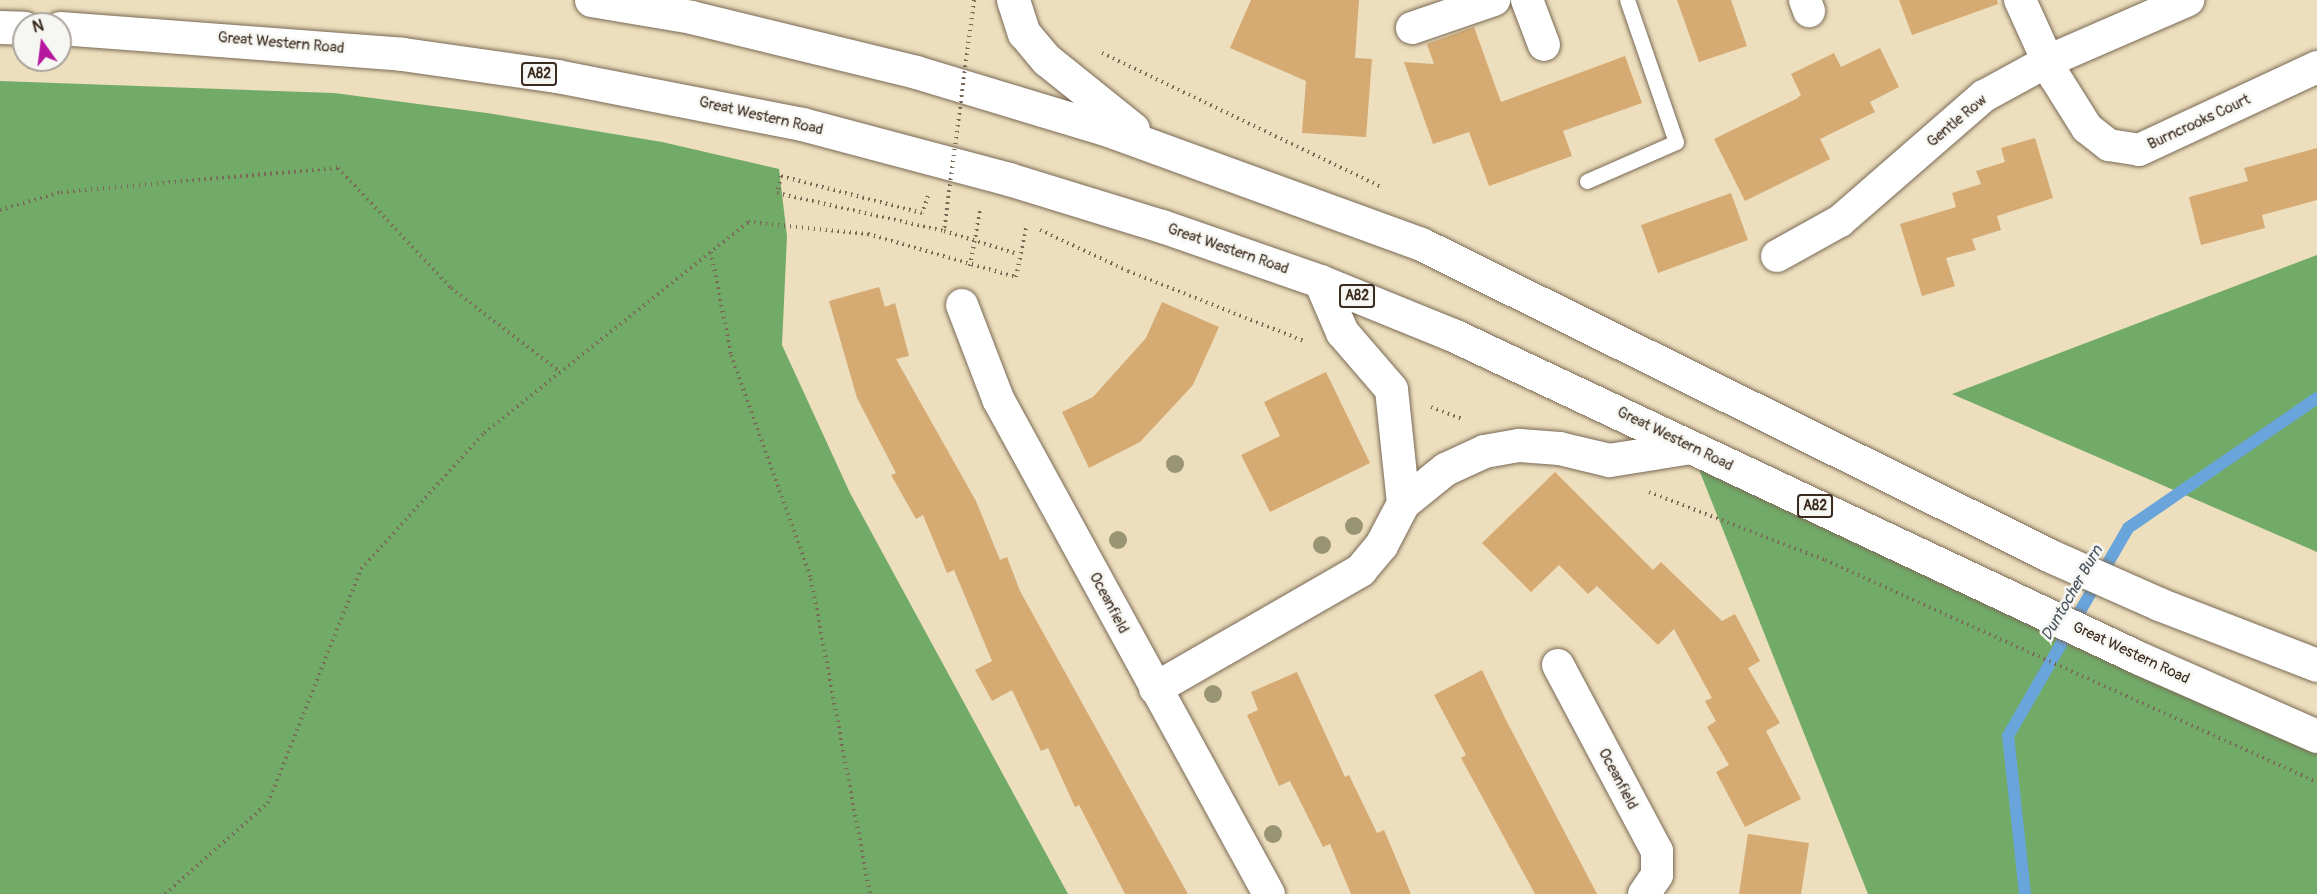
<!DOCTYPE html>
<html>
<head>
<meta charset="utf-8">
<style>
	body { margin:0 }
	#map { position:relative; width:2317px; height:894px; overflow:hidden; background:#eddfbd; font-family:Pangolin,sans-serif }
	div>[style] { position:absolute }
	.forest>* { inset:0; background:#72aa68 }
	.stream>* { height:12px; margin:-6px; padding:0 6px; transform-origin:6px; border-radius:6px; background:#69a5da }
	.building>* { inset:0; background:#d6aa73 }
	.path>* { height:4px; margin-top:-2px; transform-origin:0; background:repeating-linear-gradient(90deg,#796956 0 1.5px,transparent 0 6px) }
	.roads { filter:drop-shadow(0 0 2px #796956) drop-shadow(0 0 2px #796956) }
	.service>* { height:15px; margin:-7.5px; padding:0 7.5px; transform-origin:7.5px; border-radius:7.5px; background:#fff }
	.minor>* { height:32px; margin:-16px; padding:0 16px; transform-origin:16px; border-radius:16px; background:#fff }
	.primary>* { height:33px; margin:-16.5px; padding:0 16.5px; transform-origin:16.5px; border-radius:16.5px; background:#fff }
	.path-bridge>* { height:4px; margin-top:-2px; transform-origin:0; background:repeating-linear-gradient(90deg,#796956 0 1.5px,transparent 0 6px) }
	.trees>* { width:18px; height:18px; margin:-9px; border-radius:50%; background:#999574 }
	span { translate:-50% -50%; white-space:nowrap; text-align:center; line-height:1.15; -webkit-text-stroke:5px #f6f6f2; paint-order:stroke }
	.shield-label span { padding:2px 4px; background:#f6f6f2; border:2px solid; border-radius:4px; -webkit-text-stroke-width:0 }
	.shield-label { font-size:14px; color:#3b2a1e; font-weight:700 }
	.street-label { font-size:15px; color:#3b2a1e }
	.water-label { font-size:16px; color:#4b5560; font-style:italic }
	.north { position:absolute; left:12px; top:12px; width:60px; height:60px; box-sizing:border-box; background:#f6f6f2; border:2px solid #aba49d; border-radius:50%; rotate:346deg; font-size:16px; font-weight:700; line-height:24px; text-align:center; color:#3b2a1e }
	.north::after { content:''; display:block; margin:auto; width:21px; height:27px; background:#b5179e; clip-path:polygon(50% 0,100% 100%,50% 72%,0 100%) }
</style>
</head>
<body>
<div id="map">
	<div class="forest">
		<i style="clip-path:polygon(0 81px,334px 93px,487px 113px,662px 142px,779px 169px,787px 236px,782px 345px,850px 493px,1068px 894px,0 894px)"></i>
		<i style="clip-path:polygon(2317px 255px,2317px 552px,1952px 394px)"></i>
		<i style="clip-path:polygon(1690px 447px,2317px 736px,2317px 894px,1868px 894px)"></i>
	</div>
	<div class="stream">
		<i style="left:2025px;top:894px;width:159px;rotate:-96.1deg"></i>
		<i style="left:2008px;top:736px;width:240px;rotate:-60deg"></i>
		<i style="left:2128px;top:528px;width:229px;rotate:-34.5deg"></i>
	</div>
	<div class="building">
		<i style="clip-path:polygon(1251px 0,1359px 0,1355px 58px,1372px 59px,1366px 137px,1302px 133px,1306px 81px,1230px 48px)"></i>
		<i style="clip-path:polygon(1677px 0,1731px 0,1747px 46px,1699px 62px)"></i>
		<i style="clip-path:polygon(1899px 0,1997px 0,1998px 4px,1912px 35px)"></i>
		<i style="clip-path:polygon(1474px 27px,1501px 102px,1625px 56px,1642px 103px,1563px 131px,1572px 156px,1489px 186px,1469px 132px,1433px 144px,1404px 62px,1434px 64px,1427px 44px)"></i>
		<i style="clip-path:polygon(1880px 48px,1899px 87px,1870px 102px,1875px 112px,1820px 139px,1830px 159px,1745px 201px,1714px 139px,1796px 99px,1801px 95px,1791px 74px,1834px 53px,1841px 67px)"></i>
		<i style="clip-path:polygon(2035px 138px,2053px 198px,1997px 216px,2001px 230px,1972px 239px,1976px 250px,1946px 258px,1955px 286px,1922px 296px,1900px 224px,1956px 207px,1952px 193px,1981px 184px,1976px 171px,2005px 162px,2001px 148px)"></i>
		<i style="clip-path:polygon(2317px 148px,2317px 200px,2262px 215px,2265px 228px,2201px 245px,2189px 197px,2248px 181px,2244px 168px)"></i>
		<i style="clip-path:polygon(1731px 193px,1748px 240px,1658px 273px,1641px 225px)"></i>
		<i style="clip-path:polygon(879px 287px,885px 307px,895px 303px,909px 356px,896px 359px,976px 501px,1000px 560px,1007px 557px,1020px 591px,1188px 894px,1125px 894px,1079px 805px,1075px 807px,1048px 748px,1041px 751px,1012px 690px,992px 701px,975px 670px,992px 661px,954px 570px,947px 573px,923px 515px,916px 519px,891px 475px,896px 473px,857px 398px,829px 301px)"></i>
		<i style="clip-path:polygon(1162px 302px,1219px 327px,1193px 385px,1140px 442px,1089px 468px,1062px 412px,1093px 397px,1146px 338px)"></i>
		<i style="clip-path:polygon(1326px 372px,1370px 463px,1270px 512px,1241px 455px,1280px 436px,1264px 402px)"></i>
		<i style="clip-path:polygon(1555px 472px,1653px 570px,1661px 562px,1722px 621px,1735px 614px,1760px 661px,1748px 668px,1780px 723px,1766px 731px,1801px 799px,1745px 827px,1716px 772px,1729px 765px,1707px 727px,1716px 721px,1705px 701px,1712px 698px,1674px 629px,1658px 645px,1597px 586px,1588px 594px,1559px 565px,1531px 592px,1482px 543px)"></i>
		<i style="clip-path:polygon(1482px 670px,1506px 720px,1597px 894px,1535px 894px,1461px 758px,1466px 755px,1434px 695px)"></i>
		<i style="clip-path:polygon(1297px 672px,1345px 777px,1349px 775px,1377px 833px,1384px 830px,1411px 894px,1351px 894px,1330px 844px,1323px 847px,1290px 781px,1279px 786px,1247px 715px,1258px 710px,1251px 692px)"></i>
		<i style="clip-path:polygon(1748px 834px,1809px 843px,1801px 894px,1739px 894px)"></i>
	</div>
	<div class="path">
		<i style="left:1102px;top:53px;width:310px;rotate:25.6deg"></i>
		<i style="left:28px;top:67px;width:28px;rotate:2deg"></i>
		<i style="left:928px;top:196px;width:18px;rotate:109deg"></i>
		<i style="left:922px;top:213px;width:146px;rotate:-165.3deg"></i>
		<i style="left:781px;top:176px;width:17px;rotate:103deg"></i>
		<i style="left:777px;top:193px;width:171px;rotate:12.8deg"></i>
		<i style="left:0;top:210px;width:64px;rotate:-16.4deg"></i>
		<i style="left:61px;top:192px;width:278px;rotate:-5deg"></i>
		<i style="left:338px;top:168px;width:165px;rotate:46.7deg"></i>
		<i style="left:451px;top:288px;width:138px;rotate:37.6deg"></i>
		<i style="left:1040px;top:230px;width:97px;rotate:25deg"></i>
		<i style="left:1128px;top:271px;width:189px;rotate:21.7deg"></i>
		<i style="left:711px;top:252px;width:105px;rotate:79deg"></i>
		<i style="left:731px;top:355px;width:238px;rotate:70.3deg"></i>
		<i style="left:811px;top:579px;width:320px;rotate:79.4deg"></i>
		<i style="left:970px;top:266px;width:56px;rotate:-79.7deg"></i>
		<i style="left:1431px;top:407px;width:34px;rotate:21deg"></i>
		<i style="left:1649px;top:492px;width:189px;rotate:21.1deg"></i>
		<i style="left:1825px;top:560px;width:540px;rotate:24.29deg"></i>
		<i style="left:165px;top:894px;width:137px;rotate:-41.5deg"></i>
		<i style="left:268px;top:803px;width:252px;rotate:-68.3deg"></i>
		<i style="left:361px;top:569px;width:183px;rotate:-47.9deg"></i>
		<i style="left:484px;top:433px;width:338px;rotate:-38.6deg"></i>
		<i style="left:748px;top:222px;width:121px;rotate:5.7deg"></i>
		<i style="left:868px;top:234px;width:154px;rotate:16.2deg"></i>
		<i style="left:1016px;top:277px;width:54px;rotate:-78.3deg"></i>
	</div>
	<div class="roads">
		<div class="service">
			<i style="left:1587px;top:181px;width:97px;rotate:-23.7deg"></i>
			<i style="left:1676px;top:142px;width:150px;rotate:-109deg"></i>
		</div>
		<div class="minor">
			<i style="left:1527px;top:0;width:48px;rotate:69.3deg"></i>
			<i style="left:1805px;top:0;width:12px;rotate:70deg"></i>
			<i style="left:2020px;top:0;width:85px;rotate:65.6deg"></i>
			<i style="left:2055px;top:77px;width:60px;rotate:57.9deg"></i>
			<i style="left:2087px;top:128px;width:28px;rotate:38deg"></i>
			<i style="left:2109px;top:145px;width:30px;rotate:9deg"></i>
			<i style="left:2139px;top:150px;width:196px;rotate:-25deg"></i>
			<i style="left:1412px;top:28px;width:87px;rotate:-18.9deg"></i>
			<i style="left:1777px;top:256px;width:72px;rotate:-29.1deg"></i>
			<i style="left:1840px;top:221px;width:191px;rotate:-41deg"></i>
			<i style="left:1984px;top:96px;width:73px;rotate:-28.7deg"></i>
			<i style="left:2048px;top:61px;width:153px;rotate:-23.5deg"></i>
			<i style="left:962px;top:305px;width:101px;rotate:69deg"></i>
			<i style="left:998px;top:399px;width:564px;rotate:61.3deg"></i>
			<i style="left:1558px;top:665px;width:211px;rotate:62deg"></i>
			<i style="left:1657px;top:851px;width:24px;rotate:90deg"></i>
			<i style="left:1657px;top:875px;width:23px;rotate:124deg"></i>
		</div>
		<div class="primary">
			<i style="left:591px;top:0;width:101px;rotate:9.6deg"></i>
			<i style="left:691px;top:17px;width:232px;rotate:13.7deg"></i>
			<i style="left:916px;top:72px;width:197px;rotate:16.8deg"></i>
			<i style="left:1105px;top:129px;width:336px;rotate:20deg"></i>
			<i style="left:1421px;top:244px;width:705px;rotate:26.35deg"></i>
			<i style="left:2053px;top:557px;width:116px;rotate:23.9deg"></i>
			<i style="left:2159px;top:604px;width:169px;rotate:21.1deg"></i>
			<i style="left:1013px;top:0;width:35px;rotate:72deg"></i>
			<i style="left:1024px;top:33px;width:35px;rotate:50deg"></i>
			<i style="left:1047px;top:60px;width:110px;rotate:38.7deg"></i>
			<i style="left:0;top:27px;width:24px;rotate:2deg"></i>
			<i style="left:60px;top:28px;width:343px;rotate:4.3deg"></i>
			<i style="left:402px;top:54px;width:157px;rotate:8.1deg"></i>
			<i style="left:557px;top:76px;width:250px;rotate:11.1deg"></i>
			<i style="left:802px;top:124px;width:214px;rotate:14.9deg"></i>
			<i style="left:1009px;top:179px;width:160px;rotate:17.1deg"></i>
			<i style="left:1162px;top:226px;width:167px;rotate:19.2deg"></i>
			<i style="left:1320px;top:281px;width:144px;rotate:22.1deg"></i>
			<i style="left:1453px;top:335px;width:758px;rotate:25.21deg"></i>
			<i style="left:2139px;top:658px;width:194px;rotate:23.7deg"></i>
			<i style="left:1320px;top:281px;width:56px;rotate:66.7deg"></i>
			<i style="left:1342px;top:332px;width:75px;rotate:49.3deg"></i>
			<i style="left:1391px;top:389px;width:115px;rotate:84deg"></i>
			<i style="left:1155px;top:688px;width:237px;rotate:-29.9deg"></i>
			<i style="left:1360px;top:570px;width:33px;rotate:-50deg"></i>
			<i style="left:1381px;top:545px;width:47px;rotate:-62.4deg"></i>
			<i style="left:1403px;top:503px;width:54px;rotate:-39deg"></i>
			<i style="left:1445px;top:469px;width:43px;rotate:-24.8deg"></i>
			<i style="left:1484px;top:451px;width:36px;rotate:-10deg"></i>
			<i style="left:1519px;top:445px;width:40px;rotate:4.3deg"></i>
			<i style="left:1559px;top:448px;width:51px;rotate:13.5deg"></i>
			<i style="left:1609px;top:460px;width:82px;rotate:-9.1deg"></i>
		</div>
	</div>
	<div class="path-bridge">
		<i style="left:974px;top:0;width:233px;rotate:97.4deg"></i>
		<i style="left:944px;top:231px;width:77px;rotate:17.3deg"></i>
	</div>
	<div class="trees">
		<i style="left:1175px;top:464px"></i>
		<i style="left:1354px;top:526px"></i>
		<i style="left:1118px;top:540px"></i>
		<i style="left:1322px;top:545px"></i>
		<i style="left:1213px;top:694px"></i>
		<i style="left:1273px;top:834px"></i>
	</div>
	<div class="shield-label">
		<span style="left:539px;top:74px">A82</span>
		<span style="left:1357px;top:296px">A82</span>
		<span style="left:1815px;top:506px">A82</span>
	</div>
	<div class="street-label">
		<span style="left:281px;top:43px;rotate:5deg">Great Western Road</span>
		<span style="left:761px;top:116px;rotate:13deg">Great Western Road</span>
		<span style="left:1957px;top:121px;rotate:-40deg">Gentle Row</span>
		<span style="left:2199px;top:122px;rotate:-25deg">Burncrooks Court</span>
		<span style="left:1228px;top:249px;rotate:19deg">Great Western Road</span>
		<span style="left:1675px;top:439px;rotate:26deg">Great Western Road</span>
		<span style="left:1109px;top:603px;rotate:62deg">Oceanfield</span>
		<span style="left:2131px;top:653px;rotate:25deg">Great Western Road</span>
		<span style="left:1618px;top:779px;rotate:62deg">Oceanfield</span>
	</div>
	<div class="water-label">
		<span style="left:2072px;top:593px;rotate:-60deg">Duntocher Burn</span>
	</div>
	<div class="north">N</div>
</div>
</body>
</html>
